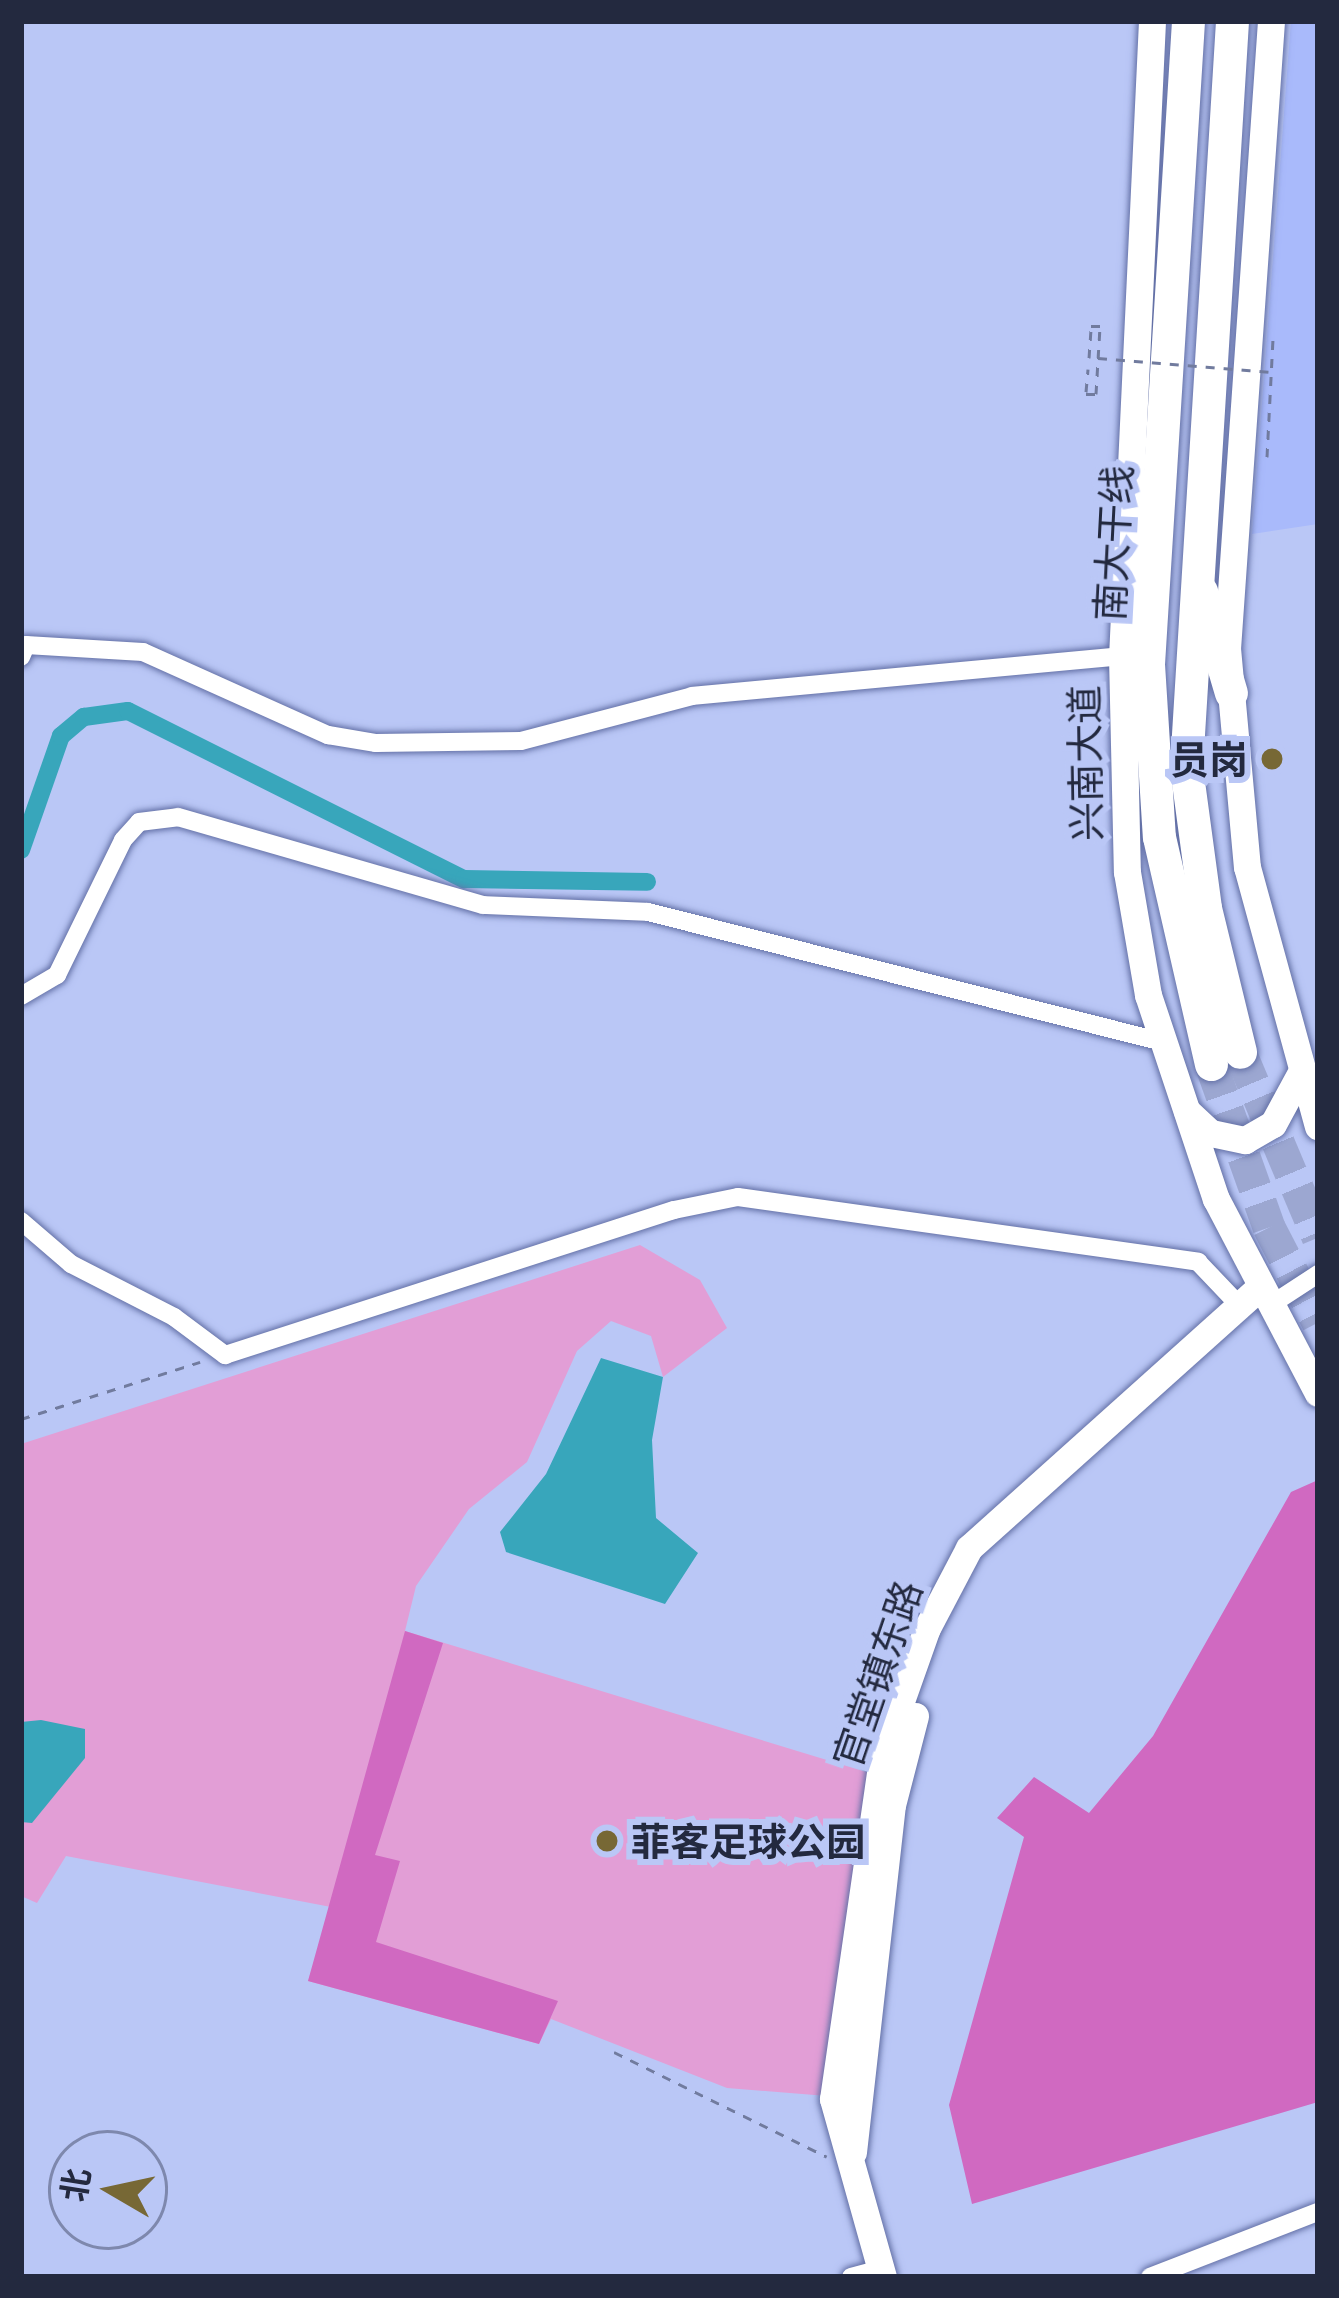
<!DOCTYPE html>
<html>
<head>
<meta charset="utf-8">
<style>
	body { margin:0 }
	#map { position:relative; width:1339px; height:2298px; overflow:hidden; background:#bac7f6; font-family:Manrope,"Noto Sans SC",sans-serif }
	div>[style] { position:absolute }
	.built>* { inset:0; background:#a9bafb }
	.green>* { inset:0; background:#e29ed6 }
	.forest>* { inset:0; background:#d069c1 }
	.water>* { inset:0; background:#38a6bb }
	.canal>* { height:18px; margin:-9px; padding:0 9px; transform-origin:9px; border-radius:9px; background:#38a6bb }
	.highway-tunnel>* { height:33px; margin-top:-16.5px; transform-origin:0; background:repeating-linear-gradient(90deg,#9ca7d1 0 33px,transparent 0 49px) }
	.path>* { height:3px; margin-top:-1.5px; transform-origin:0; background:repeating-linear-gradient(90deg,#717b9e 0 9px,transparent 0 18px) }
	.roads { filter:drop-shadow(0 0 3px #6370a6) drop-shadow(0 0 3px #6370a6) }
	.street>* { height:18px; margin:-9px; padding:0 9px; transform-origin:9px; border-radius:9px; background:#fff }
	.secondary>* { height:27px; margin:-13.5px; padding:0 13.5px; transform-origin:13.5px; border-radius:13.5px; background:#fff }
	.highway>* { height:33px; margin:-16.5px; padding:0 16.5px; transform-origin:16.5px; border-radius:16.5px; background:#fff }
	.path-bridge>* { height:3px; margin-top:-1.5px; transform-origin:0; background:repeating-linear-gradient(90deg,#717b9e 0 9px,transparent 0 18px) }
	.dots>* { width:33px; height:33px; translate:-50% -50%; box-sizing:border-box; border:6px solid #bac7f6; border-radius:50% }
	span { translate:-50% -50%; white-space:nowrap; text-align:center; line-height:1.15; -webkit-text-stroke:12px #bac7f6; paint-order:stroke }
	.street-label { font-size:39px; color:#23293f }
	.poi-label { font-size:39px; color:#23293f; font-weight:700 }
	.right { translate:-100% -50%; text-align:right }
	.left { translate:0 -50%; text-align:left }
	.frame { position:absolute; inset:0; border:24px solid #23293f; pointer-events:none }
	.north { position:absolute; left:48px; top:2130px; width:120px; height:120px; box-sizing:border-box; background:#bac7f6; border:3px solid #7e88ad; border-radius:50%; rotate:279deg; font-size:33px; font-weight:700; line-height:48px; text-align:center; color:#23293f }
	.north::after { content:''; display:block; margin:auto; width:42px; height:54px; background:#776835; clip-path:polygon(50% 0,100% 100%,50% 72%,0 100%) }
</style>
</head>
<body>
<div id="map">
	<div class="built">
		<i style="clip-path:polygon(1291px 21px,1318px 21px,1318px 524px,1252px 534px)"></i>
	</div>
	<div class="green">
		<i style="clip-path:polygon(640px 1245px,700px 1280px,727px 1328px,663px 1377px,651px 1336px,611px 1321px,577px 1351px,527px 1462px,469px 1509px,416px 1586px,405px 1631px,876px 1775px,827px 2096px,727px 2088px,551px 2019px,539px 2044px,308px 1981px,331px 1907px,66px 1856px,37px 1903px,21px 1896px,21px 1444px)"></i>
	</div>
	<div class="forest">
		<i style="clip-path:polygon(1318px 1480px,1318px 2102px,972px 2204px,949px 2105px,1024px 1837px,997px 1818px,1034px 1777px,1089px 1813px,1153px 1736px,1291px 1492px)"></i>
		<i style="clip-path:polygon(405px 1631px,443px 1643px,375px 1855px,400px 1861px,376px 1942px,558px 2001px,539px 2044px,308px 1981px)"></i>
	</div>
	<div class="water">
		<i style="clip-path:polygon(601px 1358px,663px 1377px,652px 1440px,656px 1518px,698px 1553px,665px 1604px,506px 1552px,500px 1532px,546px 1474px)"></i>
		<i style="clip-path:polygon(41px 1720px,85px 1729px,85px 1758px,32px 1823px,21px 1822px,21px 1722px)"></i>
	</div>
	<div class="canal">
		<i style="left:21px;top:850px;width:121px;rotate:-70.7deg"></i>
		<i style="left:61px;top:736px;width:30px;rotate:-40deg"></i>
		<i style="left:84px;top:717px;width:44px;rotate:-7.8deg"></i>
		<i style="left:128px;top:711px;width:376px;rotate:26.6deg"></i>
		<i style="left:464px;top:879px;width:183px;rotate:0.9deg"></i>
	</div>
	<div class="highway-tunnel">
		<i style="left:1240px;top:1052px;width:201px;rotate:67.1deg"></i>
		<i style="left:1211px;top:1064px;width:173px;rotate:70.4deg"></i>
		<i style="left:1269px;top:1227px;width:107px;rotate:62.7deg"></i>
	</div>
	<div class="path">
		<i style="left:1089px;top:358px;width:32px;rotate:-86deg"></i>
		<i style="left:1086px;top:392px;width:23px;rotate:-85deg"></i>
		<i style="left:1086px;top:394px;width:10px"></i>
		<i style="left:1096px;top:394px;width:68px;rotate:-86.6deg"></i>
		<i style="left:1100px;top:326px;width:9px;rotate:180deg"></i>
		<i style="left:1267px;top:457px;width:118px;rotate:-87.1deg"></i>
		<i style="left:21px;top:1419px;width:188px;rotate:-17.7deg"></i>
		<i style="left:614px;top:2052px;width:237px;rotate:26.2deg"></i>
	</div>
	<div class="roads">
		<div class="street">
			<i style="left:21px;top:657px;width:13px;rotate:-67deg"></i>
			<i style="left:26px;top:645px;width:117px;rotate:3.4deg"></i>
			<i style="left:143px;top:652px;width:203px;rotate:24.2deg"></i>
			<i style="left:328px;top:735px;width:49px;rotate:9.5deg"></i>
			<i style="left:376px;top:743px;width:145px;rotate:-0.8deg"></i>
			<i style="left:521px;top:741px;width:177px;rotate:-14.7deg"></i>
			<i style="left:692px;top:696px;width:432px;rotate:-5.3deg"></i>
			<i style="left:21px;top:996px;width:42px;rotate:-30.3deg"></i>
			<i style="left:57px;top:975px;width:150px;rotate:-63.9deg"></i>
			<i style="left:123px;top:840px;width:24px;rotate:-48deg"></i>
			<i style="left:139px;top:822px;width:39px;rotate:-7deg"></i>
			<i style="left:178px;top:817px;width:317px;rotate:16.1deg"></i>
			<i style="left:483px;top:905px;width:165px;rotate:2.4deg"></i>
			<i style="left:648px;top:912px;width:531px;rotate:14.17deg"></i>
			<i style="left:21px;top:1221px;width:66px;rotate:40.7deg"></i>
			<i style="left:71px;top:1264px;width:116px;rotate:27.2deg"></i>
			<i style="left:174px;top:1317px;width:64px;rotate:36.7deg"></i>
			<i style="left:225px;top:1355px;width:472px;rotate:-17.9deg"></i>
			<i style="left:674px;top:1210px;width:65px;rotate:-11.5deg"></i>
			<i style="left:738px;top:1197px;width:465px;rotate:8deg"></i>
			<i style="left:1198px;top:1262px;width:59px;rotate:46.4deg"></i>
			<i style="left:1269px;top:1306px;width:59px;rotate:-33.1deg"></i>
			<i style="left:851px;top:2277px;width:30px;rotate:-15deg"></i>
			<i style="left:1150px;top:2277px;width:180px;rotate:-21.2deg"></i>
		</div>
		<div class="secondary">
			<i style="left:1152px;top:21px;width:636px;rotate:92.7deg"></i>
			<i style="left:1122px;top:656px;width:216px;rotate:88.7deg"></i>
			<i style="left:1127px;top:872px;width:125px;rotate:80.3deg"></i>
			<i style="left:1148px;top:995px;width:215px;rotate:71.6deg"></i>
			<i style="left:1216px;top:1199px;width:219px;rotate:62.3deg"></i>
			<i style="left:1271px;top:21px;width:629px;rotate:94.01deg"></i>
			<i style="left:1227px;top:648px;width:220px;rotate:84.8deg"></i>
			<i style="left:1247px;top:867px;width:269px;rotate:74.7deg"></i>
			<i style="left:1187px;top:1111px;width:33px;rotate:43deg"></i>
			<i style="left:1211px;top:1133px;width:35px;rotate:12deg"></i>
			<i style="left:1245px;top:1140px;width:32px;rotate:-30deg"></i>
			<i style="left:1273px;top:1124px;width:57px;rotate:-61.6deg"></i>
			<i style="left:853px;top:2152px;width:349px;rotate:-83.6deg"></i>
			<i style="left:892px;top:1805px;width:92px;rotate:-75.5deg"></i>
			<i style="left:883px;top:2277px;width:185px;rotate:-105.7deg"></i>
			<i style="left:833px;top:2099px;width:351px;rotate:-81.8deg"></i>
			<i style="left:883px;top:1752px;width:132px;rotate:-70.5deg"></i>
			<i style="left:927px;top:1628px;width:90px;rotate:-62.3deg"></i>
			<i style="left:969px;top:1548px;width:389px;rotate:-41.9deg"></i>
		</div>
		<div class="highway">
			<i style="left:1188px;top:21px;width:644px;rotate:93.56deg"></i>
			<i style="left:1148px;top:664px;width:173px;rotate:86.4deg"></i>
			<i style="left:1159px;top:837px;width:233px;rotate:77.1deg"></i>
			<i style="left:1232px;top:21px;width:747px;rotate:93.53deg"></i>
			<i style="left:1186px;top:767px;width:142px;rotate:82.3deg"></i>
			<i style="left:1205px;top:908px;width:148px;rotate:76.3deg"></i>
			<i style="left:1125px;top:580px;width:62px;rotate:-74.2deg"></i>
			<i style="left:1201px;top:591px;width:106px;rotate:73.6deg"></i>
		</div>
	</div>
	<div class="path-bridge">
		<i style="left:1098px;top:358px;width:174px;rotate:4.6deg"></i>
	</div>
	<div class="dots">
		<i style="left:1272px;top:759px;background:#776835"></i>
		<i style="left:607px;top:1841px;background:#776835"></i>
	</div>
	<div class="street-label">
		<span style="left:1113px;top:543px;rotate:-87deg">南大干线</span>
		<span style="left:1085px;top:763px;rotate:-91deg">兴南大道</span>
		<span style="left:877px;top:1674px;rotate:-71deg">官堂镇东路</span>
	</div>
	<div class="poi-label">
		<span class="right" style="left:1248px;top:759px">员岗</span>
		<span class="left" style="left:631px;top:1841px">菲客足球公园</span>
	</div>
	<div class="frame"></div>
	<div class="north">北</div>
</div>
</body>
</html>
